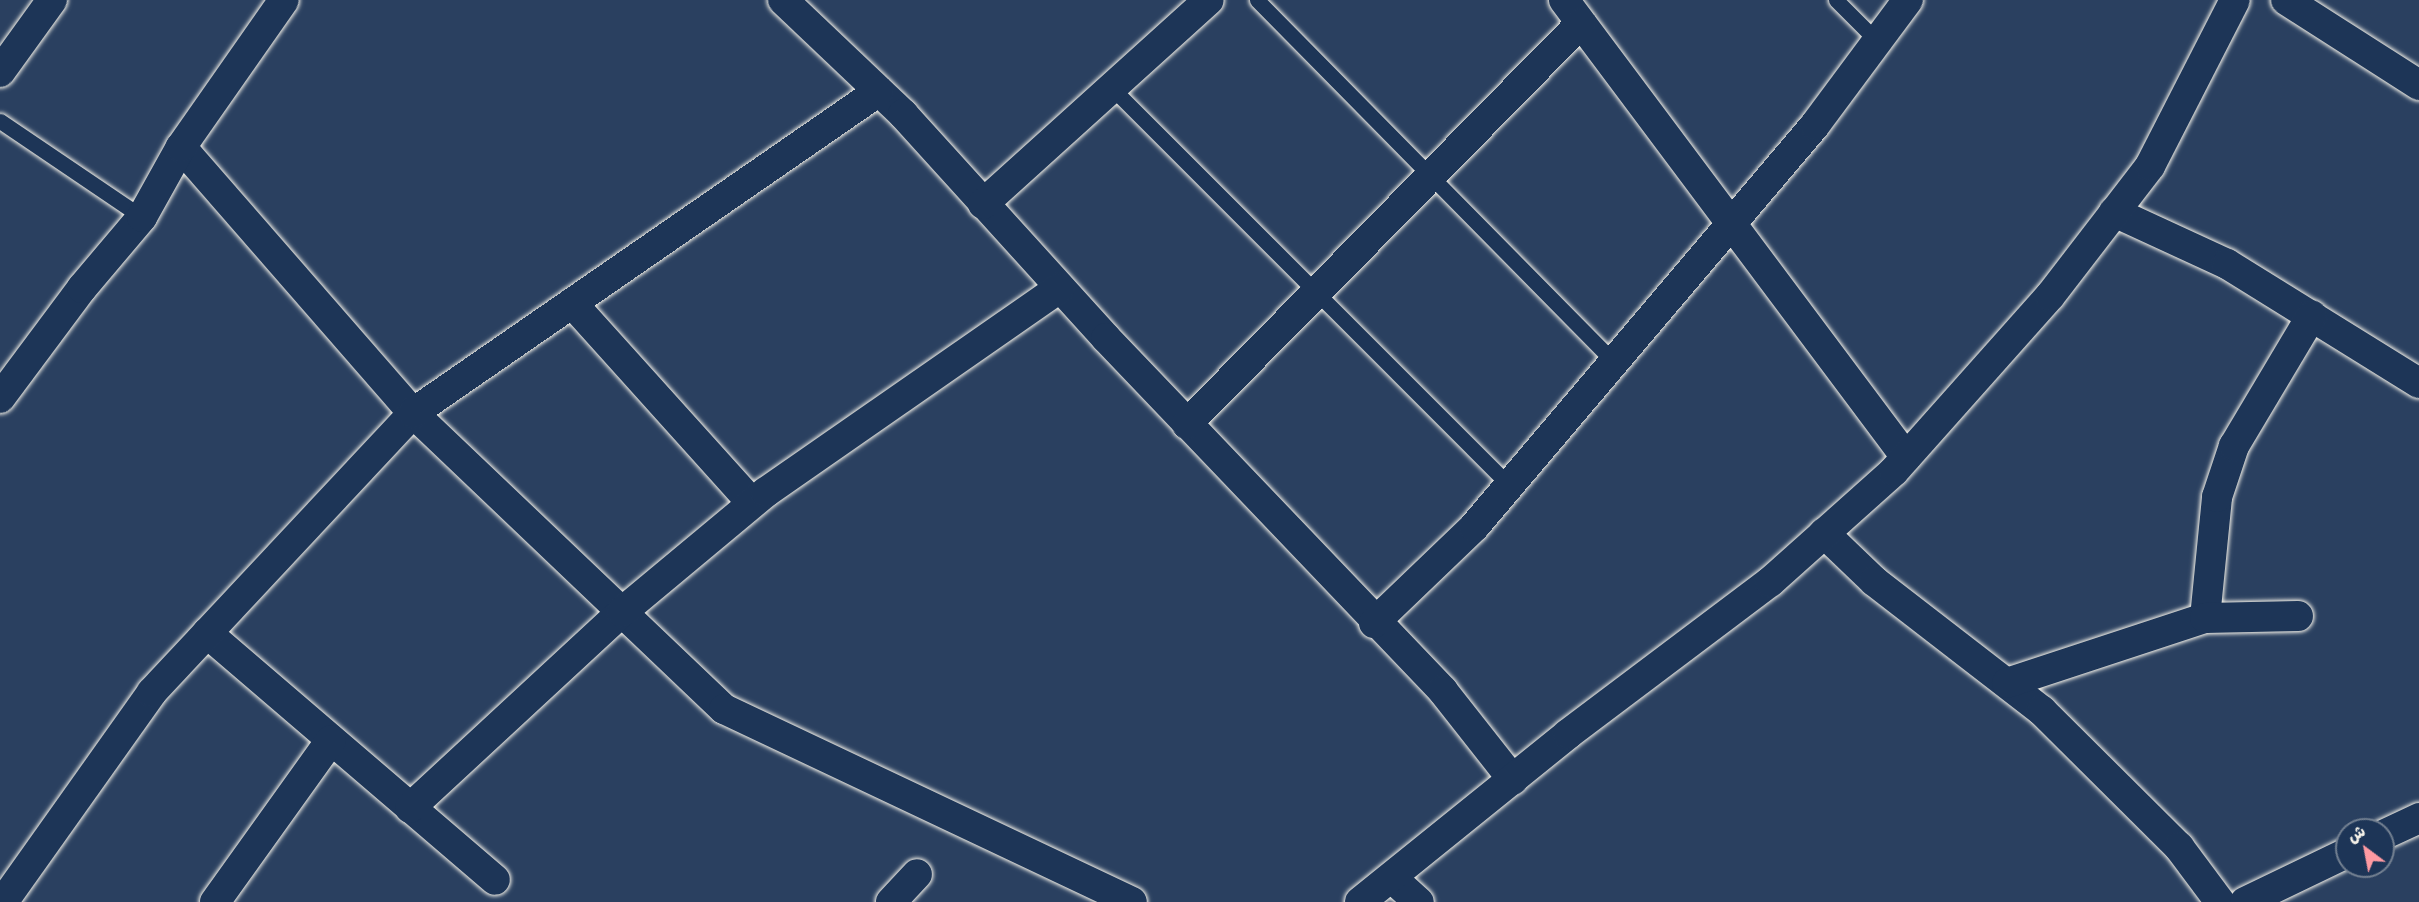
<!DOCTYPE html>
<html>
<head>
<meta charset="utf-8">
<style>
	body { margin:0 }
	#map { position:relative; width:2419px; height:902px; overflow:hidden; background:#2a4060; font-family:Sriracha,"Playpen Sans Arabic",sans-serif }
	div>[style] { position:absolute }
	.roads { filter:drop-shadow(0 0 2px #f4f1e8) drop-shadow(0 0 2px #f4f1e8) }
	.service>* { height:15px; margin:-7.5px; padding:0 7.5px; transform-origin:7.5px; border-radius:7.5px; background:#1d3557 }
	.minor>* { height:30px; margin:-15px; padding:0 15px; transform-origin:15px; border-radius:15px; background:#1d3557 }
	span { translate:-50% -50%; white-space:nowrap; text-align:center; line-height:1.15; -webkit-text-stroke:4.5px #1d3557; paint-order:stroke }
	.north { position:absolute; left:2335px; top:818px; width:60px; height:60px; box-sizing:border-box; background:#1d3557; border:2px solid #738091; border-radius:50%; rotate:328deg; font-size:16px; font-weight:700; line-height:24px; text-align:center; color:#f4f1e8 }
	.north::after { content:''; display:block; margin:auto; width:21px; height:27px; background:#ff9aa2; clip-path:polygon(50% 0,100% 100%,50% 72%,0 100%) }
</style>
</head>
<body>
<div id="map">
	<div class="roads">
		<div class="service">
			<i style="left:1257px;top:0;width:508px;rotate:45.4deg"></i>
			<i style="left:1836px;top:0;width:58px;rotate:45deg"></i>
			<i style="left:1112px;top:88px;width:561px;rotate:45deg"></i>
			<i style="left:0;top:121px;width:171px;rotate:34.1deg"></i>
		</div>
		<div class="minor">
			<i style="left:783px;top:0;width:166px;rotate:43.5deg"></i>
			<i style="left:903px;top:114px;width:302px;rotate:47.8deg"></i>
			<i style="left:1106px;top:338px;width:488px;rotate:46.3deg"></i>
			<i style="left:1443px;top:691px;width:113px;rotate:51.8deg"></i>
			<i style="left:1564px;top:0;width:571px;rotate:53.19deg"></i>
			<i style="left:2286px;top:0;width:158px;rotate:32.6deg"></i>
			<i style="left:0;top:72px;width:89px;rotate:-54.2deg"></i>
			<i style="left:181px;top:147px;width:353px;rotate:48.9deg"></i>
			<i style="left:413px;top:413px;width:429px;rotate:43.6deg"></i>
			<i style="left:724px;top:709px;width:451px;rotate:25.3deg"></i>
			<i style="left:983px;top:204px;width:304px;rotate:-42.1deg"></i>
			<i style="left:2114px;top:212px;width:124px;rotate:24.7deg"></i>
			<i style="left:2227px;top:264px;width:226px;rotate:31.8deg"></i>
			<i style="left:572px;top:303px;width:269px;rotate:48deg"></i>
			<i style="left:0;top:398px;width:137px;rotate:-53.3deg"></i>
			<i style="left:82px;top:288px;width:93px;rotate:-49.8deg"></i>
			<i style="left:142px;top:217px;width:80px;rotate:-60.9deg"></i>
			<i style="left:181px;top:147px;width:179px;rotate:-55deg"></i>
			<i style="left:1187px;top:424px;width:562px;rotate:-45.5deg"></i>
			<i style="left:1824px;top:533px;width:69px;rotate:43.8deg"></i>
			<i style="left:1874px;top:581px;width:212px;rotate:37.7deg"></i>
			<i style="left:2042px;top:711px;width:193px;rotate:44.8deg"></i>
			<i style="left:2179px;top:847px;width:69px;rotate:53.3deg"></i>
			<i style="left:2205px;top:618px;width:122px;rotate:-84.3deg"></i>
			<i style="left:2217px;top:497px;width:54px;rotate:-71.6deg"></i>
			<i style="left:2234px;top:446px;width:152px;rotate:-59.2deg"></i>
			<i style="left:1374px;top:623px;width:139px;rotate:-43.8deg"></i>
			<i style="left:1474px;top:527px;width:527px;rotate:-49.69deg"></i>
			<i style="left:1815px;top:125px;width:156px;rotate:-53.4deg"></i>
			<i style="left:207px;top:633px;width:379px;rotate:40.6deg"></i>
			<i style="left:2007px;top:683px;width:208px;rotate:-18.2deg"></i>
			<i style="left:2205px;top:618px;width:93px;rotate:-1.2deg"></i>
			<i style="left:410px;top:808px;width:289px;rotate:-42.8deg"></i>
			<i style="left:622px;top:612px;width:187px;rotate:-39.8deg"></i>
			<i style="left:766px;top:492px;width:357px;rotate:-34.8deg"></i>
			<i style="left:2383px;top:835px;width:40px;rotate:-25deg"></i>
			<i style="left:1392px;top:878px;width:36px;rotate:42deg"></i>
			<i style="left:3px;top:902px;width:257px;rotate:-54.6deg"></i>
			<i style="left:152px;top:692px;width:382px;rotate:-46.9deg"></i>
			<i style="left:413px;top:413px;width:566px;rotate:-34.64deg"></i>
			<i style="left:215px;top:902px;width:199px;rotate:-54.4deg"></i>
			<i style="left:891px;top:902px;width:38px;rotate:-47deg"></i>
			<i style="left:1360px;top:902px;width:267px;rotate:-38.9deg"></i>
			<i style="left:1568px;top:734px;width:253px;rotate:-37deg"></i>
			<i style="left:1770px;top:582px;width:166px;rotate:-41.8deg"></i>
			<i style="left:1894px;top:471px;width:234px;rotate:-48.3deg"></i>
			<i style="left:2050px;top:296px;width:164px;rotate:-52.4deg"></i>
			<i style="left:2150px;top:166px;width:186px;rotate:-62.9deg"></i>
			<i style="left:2245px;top:902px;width:113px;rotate:-25.7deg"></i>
		</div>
	</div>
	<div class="north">ش</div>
</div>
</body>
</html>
